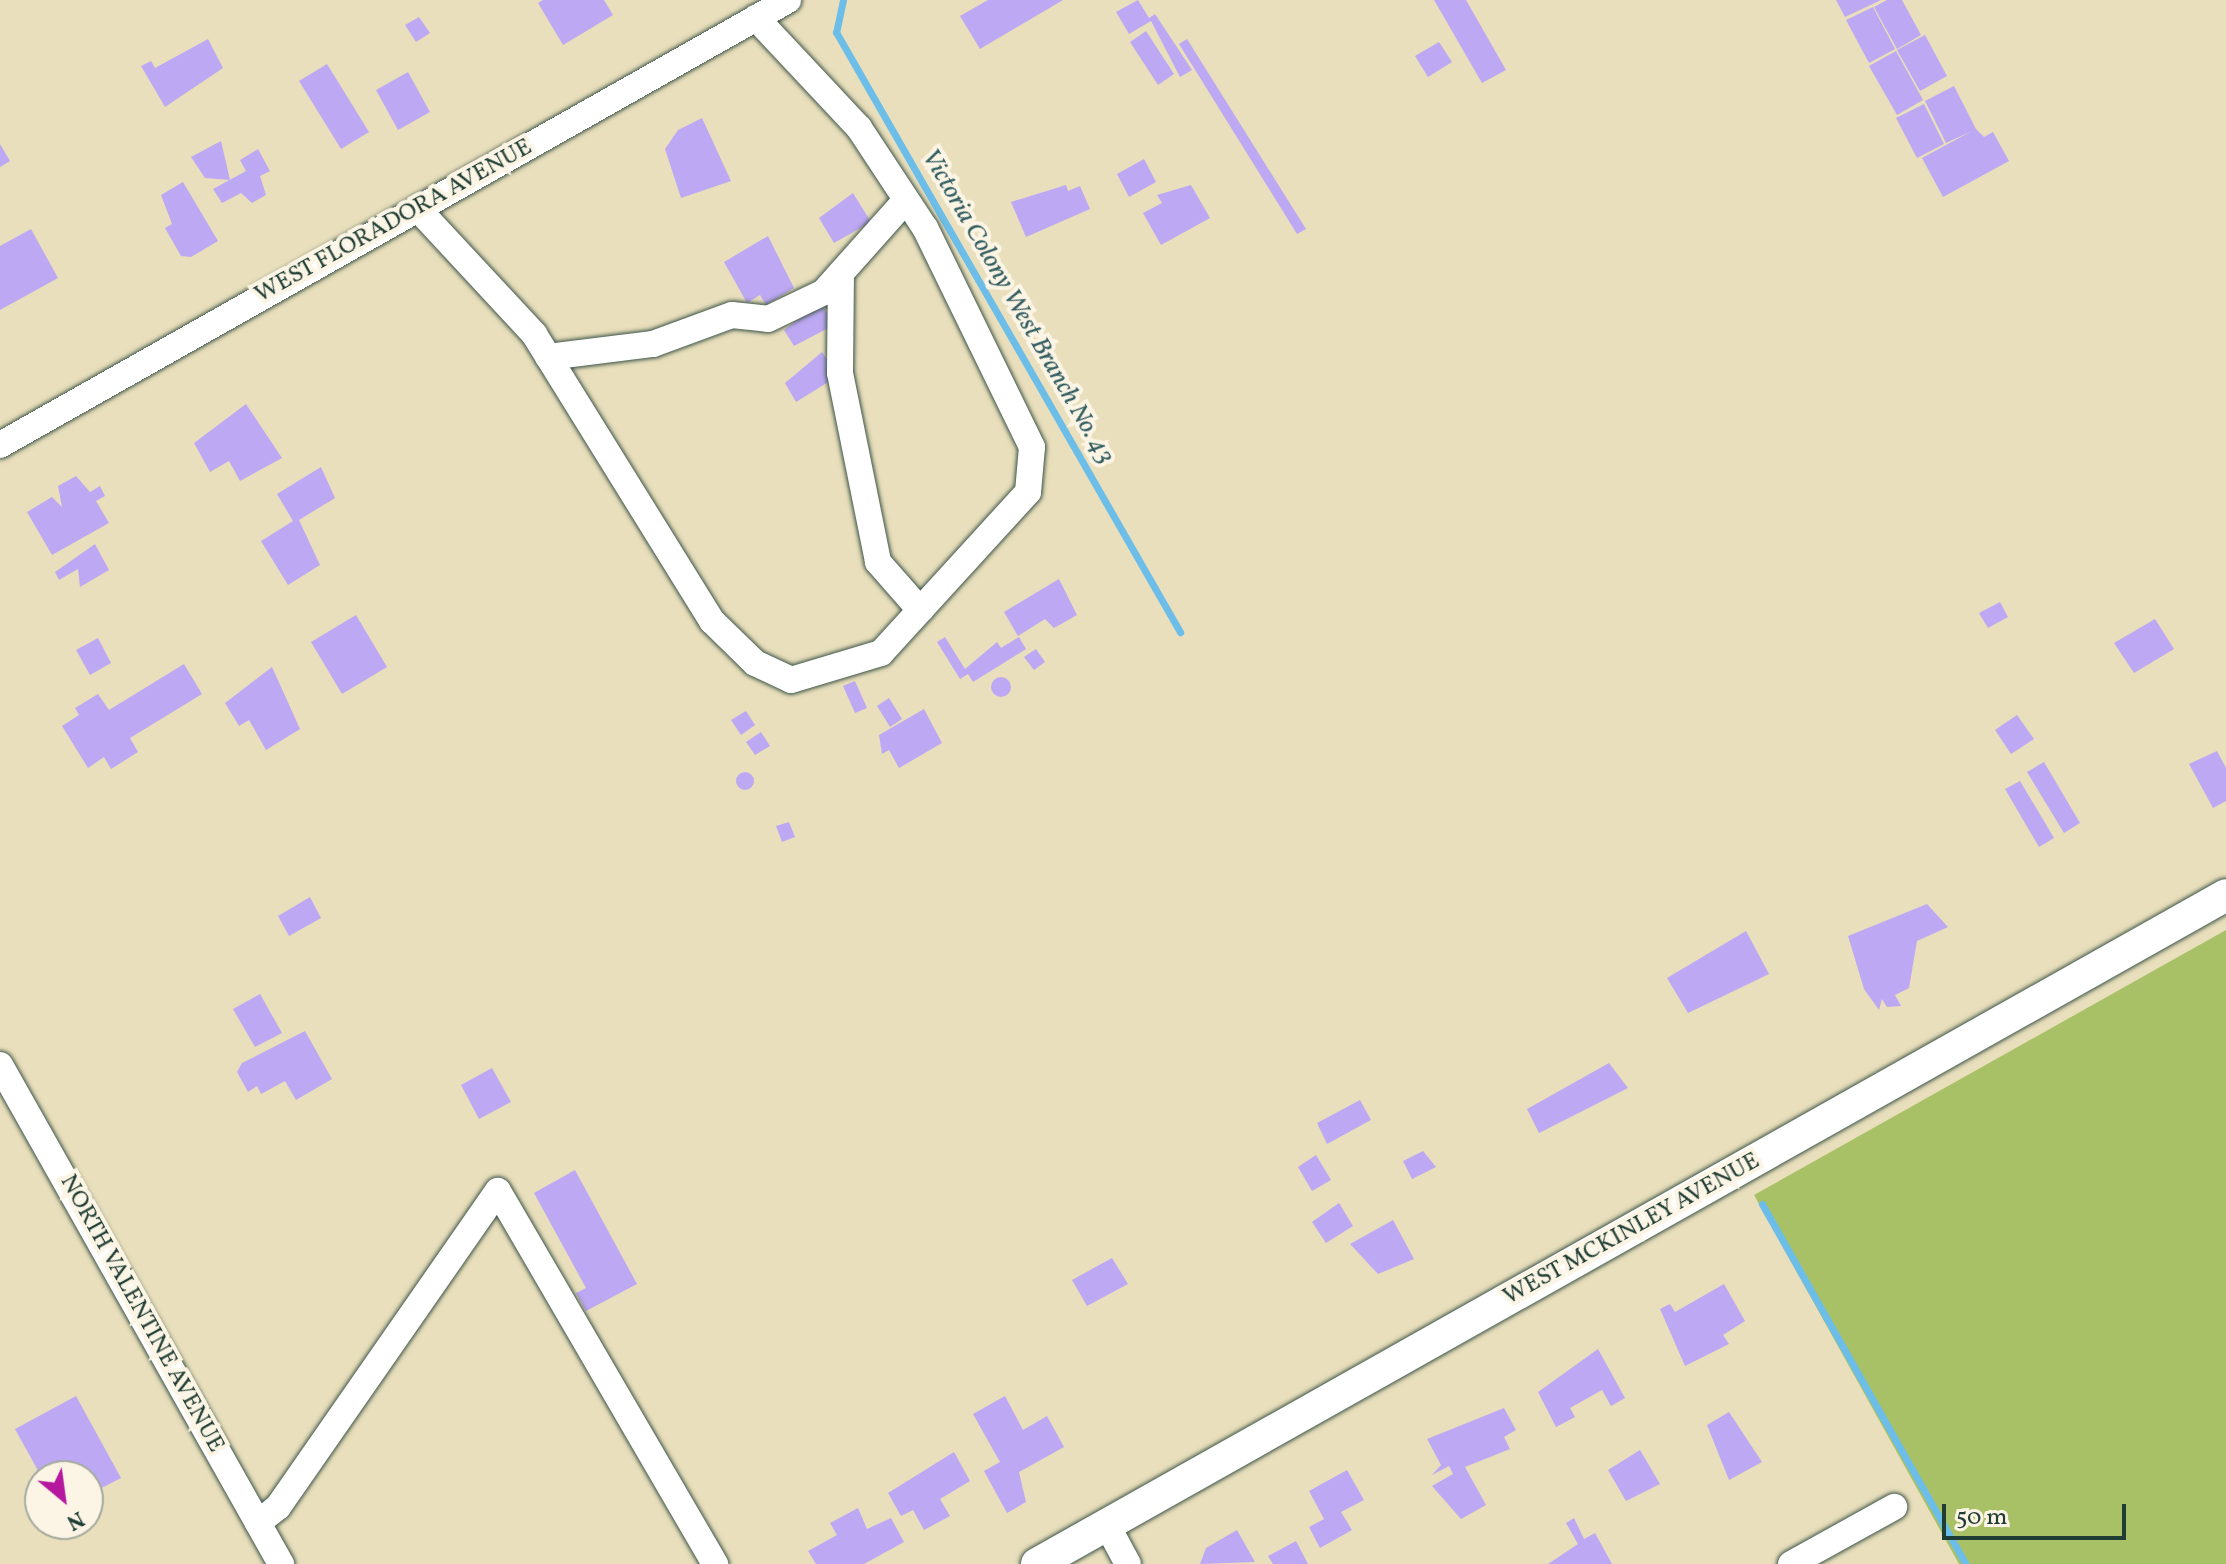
<!DOCTYPE html>
<html>
<head>
<meta charset="utf-8">
<style>
	body { margin:0 }
	#map { position:relative; width:2226px; height:1564px; overflow:hidden; background:#e9dfbc; font-family:Vollkorn,serif }
	div>[style] { position:absolute }
	.green>* { inset:0; background:#a9c166 }
	.stream>* { height:7px; margin:-3.5px; padding:0 3.5px; transform-origin:3.5px; border-radius:3.5px; background:#6cbee8 }
	.building>* { inset:0; background:#bda8f3 }
	.round { border-radius:50% }
	.roads { filter:drop-shadow(0 0 2px #3d5548) drop-shadow(0 0 2px #3d5548) }
	.minor>* { height:26px; margin:-13px; padding:0 13px; transform-origin:13px; border-radius:13px; background:#fff }
	.major>* { height:32px; margin:-16px; padding:0 16px; transform-origin:16px; border-radius:16px; background:#fff }
	span { translate:-50% -50%; white-space:nowrap; text-align:center; line-height:1.15; -webkit-text-stroke:8px #fcf5e5; paint-order:stroke }
	.street-label { font-size:24px; color:#1f3d34 }
	.water-label { font-size:26px; color:#325d61; font-style:italic }
	.north { position:absolute; left:24px; top:1460px; width:80px; height:80px; box-sizing:border-box; background:#fcf5e5; border:2px solid #a4ab9e; border-radius:50%; rotate:151deg; font-size:22px; font-weight:700; line-height:32px; text-align:center; color:#1f3d34 }
	.north::after { content:''; display:block; margin:auto; width:28px; height:36px; background:#b5179e; clip-path:polygon(50% 0,100% 100%,50% 72%,0 100%) }
	.scale { position:absolute; left:1942px; top:1504px; width:184px; height:36px; box-sizing:border-box; border:4px solid #1f3d34; border-top:0; padding-left:10px; font-size:24px; line-height:28px; white-space:nowrap; color:#1f3d34; -webkit-text-stroke:6px #fcf5e5; paint-order:stroke }
</style>
</head>
<body>
<div id="map">
	<div class="green">
		<i style="clip-path:polygon(2226px 930px,2226px 1564px,1959px 1564px,1754px 1195px)"></i>
	</div>
	<div class="stream">
		<i style="left:843px;top:0;width:33px;rotate:102deg"></i>
		<i style="left:836px;top:32px;width:692px;rotate:60.17deg"></i>
		<i style="left:1762px;top:1204px;width:414px;rotate:60.5deg"></i>
	</div>
	<div class="building">
		<i style="clip-path:polygon(543px 0,604px 0,613px 15px,563px 45px,538px 3px)"></i>
		<i style="clip-path:polygon(988px 0,1063px 0,980px 49px,960px 16px)"></i>
		<i style="clip-path:polygon(1138px 0,1149px 18px,1155px 14px,1192px 70px,1180px 77px,1151px 21px,1129px 34px,1116px 12px)"></i>
		<i style="clip-path:polygon(1434px 0,1466px 0,1506px 70px,1482px 83px)"></i>
		<i style="clip-path:polygon(1836px 0,1881px 0,1845px 17px)"></i>
		<i style="clip-path:polygon(1887px 0,1902px 0,1921px 35px,1897px 49px,1874px 7px)"></i>
		<i style="clip-path:polygon(1873px 7px,1895px 49px,1869px 63px,1846px 20px)"></i>
		<i style="clip-path:polygon(419px 17px,430px 33px,416px 42px,405px 25px)"></i>
		<i style="clip-path:polygon(1146px 31px,1174px 74px,1158px 85px,1130px 42px)"></i>
		<i style="clip-path:polygon(1925px 35px,1947px 76px,1920px 91px,1897px 50px)"></i>
		<i style="clip-path:polygon(208px 39px,223px 68px,165px 107px,141px 66px,151px 61px,155px 68px)"></i>
		<i style="clip-path:polygon(1187px 39px,1306px 229px,1297px 234px,1179px 44px)"></i>
		<i style="clip-path:polygon(1439px 42px,1452px 62px,1428px 77px,1415px 56px)"></i>
		<i style="clip-path:polygon(1896px 51px,1923px 100px,1897px 115px,1869px 66px)"></i>
		<i style="clip-path:polygon(327px 64px,369px 132px,341px 149px,299px 81px)"></i>
		<i style="clip-path:polygon(408px 72px,430px 112px,398px 130px,376px 90px)"></i>
		<i style="clip-path:polygon(1954px 86px,1976px 129px,1984px 137px,1993px 132px,2009px 161px,1943px 197px,1922px 158px,1972px 131px,1946px 143px,1925px 101px)"></i>
		<i style="clip-path:polygon(1924px 104px,1944px 144px,1917px 158px,1896px 118px)"></i>
		<i style="clip-path:polygon(702px 118px,731px 181px,681px 198px,665px 149px,678px 130px)"></i>
		<i style="clip-path:polygon(221px 141px,230px 180px,205px 178px,191px 157px)"></i>
		<i style="clip-path:polygon(0 144px,10px 161px,0 167px)"></i>
		<i style="clip-path:polygon(258px 149px,270px 171px,260px 176px,266px 195px,252px 203px,241px 193px,222px 203px,213px 189px,246px 171px,240px 160px)"></i>
		<i style="clip-path:polygon(1144px 159px,1156px 182px,1129px 197px,1117px 174px)"></i>
		<i style="clip-path:polygon(183px 182px,218px 241px,191px 257px,181px 256px,165px 228px,172px 224px,161px 195px)"></i>
		<i style="clip-path:polygon(1066px 185px,1068px 191px,1080px 186px,1090px 209px,1026px 237px,1011px 202px)"></i>
		<i style="clip-path:polygon(1191px 185px,1210px 218px,1161px 245px,1143px 213px,1162px 203px,1157px 195px)"></i>
		<i style="clip-path:polygon(853px 193px,871px 222px,834px 243px,819px 218px)"></i>
		<i style="clip-path:polygon(31px 229px,58px 278px,0 310px,0 246px)"></i>
		<i style="clip-path:polygon(768px 236px,794px 288px,766px 305px,760px 295px,747px 303px,724px 262px)"></i>
		<i style="clip-path:polygon(821px 303px,834px 325px,794px 346px,784px 330px)"></i>
		<i style="clip-path:polygon(822px 352px,838px 376px,796px 402px,785px 383px)"></i>
		<i style="clip-path:polygon(246px 404px,282px 458px,240px 481px,229px 461px,210px 472px,194px 443px)"></i>
		<i style="clip-path:polygon(321px 467px,335px 498px,299px 520px,320px 565px,288px 585px,261px 541px,293px 521px,277px 494px)"></i>
		<i style="clip-path:polygon(76px 476px,90px 492px,100px 486px,105px 496px,96px 501px,109px 523px,52px 555px,27px 512px,52px 497px,62px 507px,58px 486px)"></i>
		<i style="clip-path:polygon(95px 544px,109px 570px,80px 587px,78px 569px,59px 580px,55px 572px)"></i>
		<i style="clip-path:polygon(1059px 579px,1077px 615px,1054px 628px,1045px 619px,1018px 636px,1004px 612px)"></i>
		<i style="clip-path:polygon(2000px 602px,2008px 617px,1988px 628px,1979px 613px)"></i>
		<i style="clip-path:polygon(356px 615px,387px 667px,342px 694px,311px 642px)"></i>
		<i style="clip-path:polygon(2155px 619px,2174px 649px,2134px 673px,2114px 643px)"></i>
		<i style="clip-path:polygon(945px 637px,965px 669px,997px 642px,1001px 648px,1019px 637px,1026px 649px,973px 682px,968px 674px,960px 679px,937px 642px)"></i>
		<i style="clip-path:polygon(98px 638px,111px 663px,90px 675px,76px 650px)"></i>
		<i style="clip-path:polygon(1036px 649px,1045px 662px,1034px 670px,1024px 657px)"></i>
		<i style="clip-path:polygon(184px 664px,202px 694px,130px 738px,138px 752px,111px 769px,104px 757px,88px 768px,62px 726px,79px 715px,75px 708px,98px 694px,109px 710px)"></i>
		<i style="clip-path:polygon(272px 667px,300px 729px,266px 750px,249px 720px,239px 726px,225px 703px)"></i>
		<i class="round" style="left:991px;top:677px;width:20px;height:20px"></i>
		<i style="clip-path:polygon(855px 681px,867px 708px,855px 713px,843px 686px)"></i>
		<i style="clip-path:polygon(889px 698px,902px 719px,890px 727px,877px 706px)"></i>
		<i style="clip-path:polygon(924px 709px,942px 743px,899px 768px,889px 750px,882px 754px,879px 735px)"></i>
		<i style="clip-path:polygon(746px 711px,755px 725px,741px 735px,731px 720px)"></i>
		<i style="clip-path:polygon(2017px 715px,2034px 739px,2011px 754px,1995px 730px)"></i>
		<i style="clip-path:polygon(761px 732px,770px 746px,755px 755px,746px 742px)"></i>
		<i style="clip-path:polygon(2217px 751px,2226px 768px,2226px 801px,2213px 808px,2189px 764px)"></i>
		<i style="clip-path:polygon(2044px 762px,2080px 823px,2064px 833px,2027px 772px)"></i>
		<i class="round" style="left:736px;top:772px;width:18px;height:18px"></i>
		<i style="clip-path:polygon(2020px 781px,2054px 838px,2039px 847px,2005px 789px)"></i>
		<i style="clip-path:polygon(789px 822px,795px 837px,782px 842px,776px 826px)"></i>
		<i style="clip-path:polygon(310px 897px,321px 918px,289px 936px,278px 916px)"></i>
		<i style="clip-path:polygon(1927px 904px,1948px 927px,1917px 941px,1909px 988px,1895px 995px,1901px 1006px,1887px 1007px,1882px 999px,1879px 1010px,1864px 989px,1848px 936px)"></i>
		<i style="clip-path:polygon(1746px 931px,1769px 974px,1688px 1013px,1667px 978px)"></i>
		<i style="clip-path:polygon(260px 994px,282px 1033px,255px 1047px,233px 1009px)"></i>
		<i style="clip-path:polygon(305px 1031px,332px 1079px,296px 1100px,285px 1081px,261px 1094px,257px 1086px,248px 1092px,237px 1072px,242px 1063px)"></i>
		<i style="clip-path:polygon(1609px 1063px,1628px 1088px,1539px 1133px,1527px 1109px)"></i>
		<i style="clip-path:polygon(492px 1068px,511px 1102px,479px 1119px,461px 1085px)"></i>
		<i style="clip-path:polygon(1360px 1100px,1371px 1120px,1327px 1144px,1317px 1123px)"></i>
		<i style="clip-path:polygon(1423px 1151px,1436px 1167px,1412px 1179px,1403px 1161px)"></i>
		<i style="clip-path:polygon(1316px 1155px,1331px 1180px,1312px 1191px,1298px 1167px)"></i>
		<i style="clip-path:polygon(575px 1170px,637px 1284px,586px 1311px,576px 1293px,586px 1288px,534px 1193px)"></i>
		<i style="clip-path:polygon(1339px 1203px,1353px 1226px,1326px 1243px,1312px 1222px)"></i>
		<i style="clip-path:polygon(1393px 1220px,1414px 1259px,1378px 1274px,1350px 1244px)"></i>
		<i style="clip-path:polygon(1112px 1258px,1128px 1284px,1087px 1306px,1072px 1280px)"></i>
		<i style="clip-path:polygon(1724px 1284px,1745px 1321px,1723px 1335px,1729px 1344px,1685px 1366px,1660px 1309px,1670px 1304px,1675px 1312px)"></i>
		<i style="clip-path:polygon(1598px 1349px,1625px 1398px,1611px 1406px,1602px 1390px,1570px 1408px,1575px 1417px,1556px 1427px,1538px 1392px)"></i>
		<i style="clip-path:polygon(76px 1396px,121px 1478px,88px 1495px,88px 1476px,41px 1476px,15px 1429px)"></i>
		<i style="clip-path:polygon(1005px 1396px,1023px 1430px,1047px 1416px,1064px 1447px,1019px 1472px,1026px 1502px,1007px 1513px,984px 1471px,1000px 1462px,973px 1414px)"></i>
		<i style="clip-path:polygon(1504px 1408px,1516px 1430px,1504px 1437px,1510px 1449px,1465px 1467px,1486px 1505px,1461px 1519px,1432px 1486px,1453px 1474px,1449px 1466px,1432px 1475px,1441px 1465px,1427px 1439px)"></i>
		<i style="clip-path:polygon(1729px 1412px,1762px 1462px,1729px 1480px,1707px 1425px)"></i>
		<i style="clip-path:polygon(1640px 1450px,1660px 1484px,1626px 1501px,1608px 1470px)"></i>
		<i style="clip-path:polygon(954px 1452px,970px 1481px,940px 1499px,950px 1516px,924px 1530px,913px 1510px,901px 1516px,888px 1493px)"></i>
		<i style="clip-path:polygon(1347px 1470px,1364px 1500px,1341px 1512px,1352px 1530px,1320px 1548px,1309px 1527px,1324px 1519px,1309px 1491px)"></i>
		<i style="clip-path:polygon(858px 1508px,867px 1529px,891px 1518px,904px 1542px,864px 1564px,816px 1564px,808px 1551px,837px 1535px,830px 1523px)"></i>
		<i style="clip-path:polygon(1574px 1518px,1584px 1539px,1595px 1533px,1612px 1564px,1548px 1564px,1578px 1544px,1566px 1523px)"></i>
		<i style="clip-path:polygon(1237px 1530px,1255px 1562px,1200px 1564px,1206px 1548px)"></i>
		<i style="clip-path:polygon(1296px 1541px,1308px 1564px,1273px 1564px,1268px 1556px)"></i>
	</div>
	<div class="roads">
		<div class="minor">
			<i style="left:418px;top:209px;width:171px;rotate:47.1deg"></i>
			<i style="left:534px;top:334px;width:338px;rotate:58.2deg"></i>
			<i style="left:712px;top:621px;width:60px;rotate:44.3deg"></i>
			<i style="left:755px;top:663px;width:40px;rotate:25deg"></i>
			<i style="left:791px;top:680px;width:94px;rotate:-16.7deg"></i>
			<i style="left:881px;top:653px;width:218px;rotate:-47.6deg"></i>
			<i style="left:1028px;top:492px;width:45px;rotate:-84.9deg"></i>
			<i style="left:1032px;top:447px;width:244px;rotate:-116deg"></i>
			<i style="left:925px;top:228px;width:120px;rotate:-123.4deg"></i>
			<i style="left:859px;top:128px;width:151px;rotate:-133.1deg"></i>
			<i style="left:841px;top:273px;width:100px;rotate:90.6deg"></i>
			<i style="left:840px;top:373px;width:193px;rotate:78.6deg"></i>
			<i style="left:878px;top:562px;width:64px;rotate:48.8deg"></i>
			<i style="left:548px;top:357px;width:106px;rotate:-7.1deg"></i>
			<i style="left:653px;top:344px;width:84px;rotate:-20.2deg"></i>
			<i style="left:732px;top:315px;width:36px;rotate:6deg"></i>
			<i style="left:768px;top:319px;width:62px;rotate:-25.7deg"></i>
			<i style="left:824px;top:292px;width:123px;rotate:-48.3deg"></i>
			<i style="left:0;top:445px;width:905px;rotate:-29.45deg"></i>
			<i style="left:0;top:1065px;width:573px;rotate:60.61deg"></i>
			<i style="left:258px;top:1523px;width:26px;rotate:-39deg"></i>
			<i style="left:278px;top:1507px;width:385px;rotate:-55.2deg"></i>
			<i style="left:498px;top:1191px;width:432px;rotate:59.8deg"></i>
			<i style="left:1107px;top:1525px;width:44px;rotate:61.7deg"></i>
			<i style="left:1791px;top:1564px;width:118px;rotate:-29deg"></i>
		</div>
		<div class="major">
			<i style="left:1037px;top:1564px;width:1364px;rotate:-29.36deg"></i>
		</div>
	</div>
	<div class="street-label">
		<span style="left:394px;top:222px;rotate:-29deg">WEST FLORADORA AVENUE</span>
		<span style="left:1632px;top:1230px;rotate:-29deg">WEST MCKINLEY AVENUE</span>
		<span style="left:141px;top:1314px;rotate:61deg">NORTH VALENTINE AVENUE</span>
	</div>
	<div class="water-label">
		<span style="left:1017px;top:307px;rotate:60deg">Victoria Colony West Branch No. 43</span>
	</div>
	<div class="north">N</div>
	<div class="scale">50 m</div>
</div>
</body>
</html>
